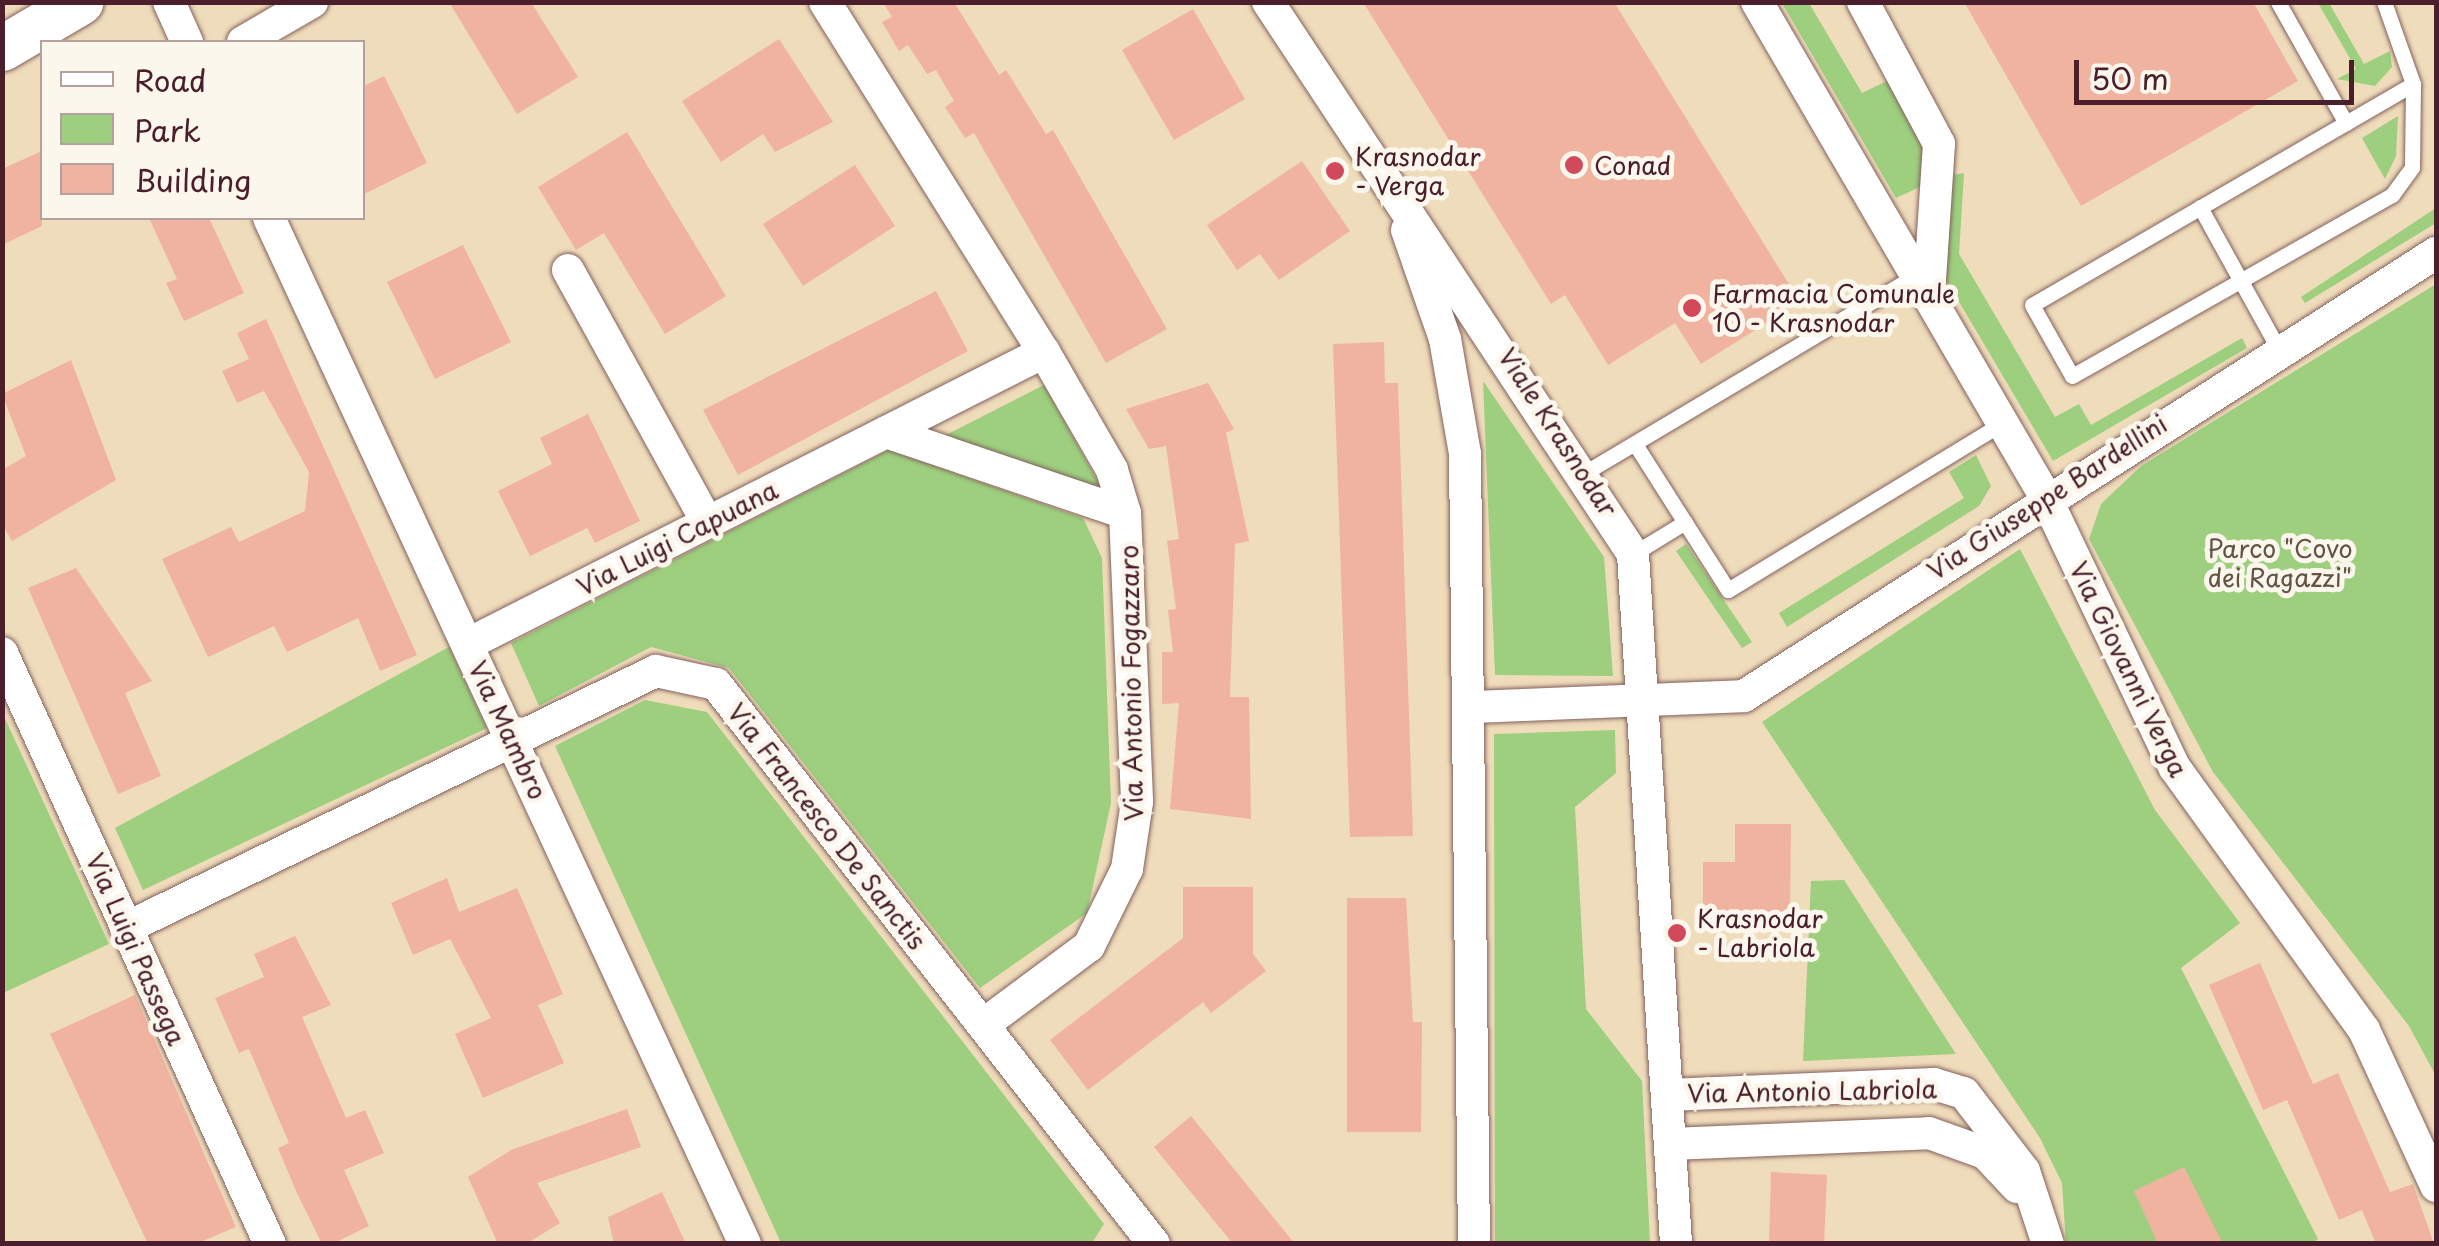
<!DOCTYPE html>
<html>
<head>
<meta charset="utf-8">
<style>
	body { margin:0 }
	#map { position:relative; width:2439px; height:1246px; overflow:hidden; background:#efdcbb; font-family:"Playpen Sans",sans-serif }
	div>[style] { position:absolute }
	.green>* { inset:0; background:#9dcf7f }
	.building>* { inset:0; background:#f0b3a0 }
	.roads { filter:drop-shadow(0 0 2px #84615d) drop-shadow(0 0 2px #84615d) }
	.lane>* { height:15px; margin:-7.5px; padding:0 7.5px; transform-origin:7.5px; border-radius:7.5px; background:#fff }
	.street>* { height:32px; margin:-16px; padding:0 16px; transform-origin:16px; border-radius:16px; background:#fff }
	.secondary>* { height:45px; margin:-22.5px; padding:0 22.5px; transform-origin:22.5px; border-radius:22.5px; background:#fff }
	.dots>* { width:28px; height:28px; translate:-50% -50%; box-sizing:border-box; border:5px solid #fbf7ec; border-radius:50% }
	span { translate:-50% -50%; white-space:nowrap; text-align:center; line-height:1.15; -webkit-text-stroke:10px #fbf7ec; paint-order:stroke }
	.poi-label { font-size:25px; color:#4a1f2b }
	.left { translate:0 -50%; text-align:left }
	.street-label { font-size:25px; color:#4a1f2b }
	.park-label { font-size:25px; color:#635444 }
	.frame { position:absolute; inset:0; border:5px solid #4a1f2b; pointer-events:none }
	.legend { position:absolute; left:40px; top:40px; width:325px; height:180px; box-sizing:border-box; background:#fbf7ec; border:2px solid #b4a19f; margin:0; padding:12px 18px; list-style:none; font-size:30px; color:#4a1f2b }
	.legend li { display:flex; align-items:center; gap:20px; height:50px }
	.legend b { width:50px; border:2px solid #b4a19f }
	.scale { position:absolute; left:2074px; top:60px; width:280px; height:45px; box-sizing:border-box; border:5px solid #4a1f2b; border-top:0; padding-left:12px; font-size:30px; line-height:35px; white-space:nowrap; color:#4a1f2b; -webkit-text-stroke:8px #fbf7ec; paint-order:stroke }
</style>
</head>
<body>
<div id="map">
	<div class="green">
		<i style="clip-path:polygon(1782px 3px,1809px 3px,1862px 93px,1887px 81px,1926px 154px,1922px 186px,1896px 198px)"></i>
		<i style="clip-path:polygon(2318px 3px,2329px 3px,2364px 64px,2390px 51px,2392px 67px,2375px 86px,2337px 79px,2356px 69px)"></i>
		<i style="clip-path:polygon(2398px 116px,2396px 156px,2385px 179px,2362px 138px)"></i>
		<i style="clip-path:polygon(1964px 173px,1959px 254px,2055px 417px,2079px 404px,2091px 425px,2242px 338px,2247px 348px,2053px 461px,1942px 273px,1947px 176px)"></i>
		<i style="clip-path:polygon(2436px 208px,2436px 223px,2305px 303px,2301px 297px)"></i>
		<i style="clip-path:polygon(2436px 284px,2436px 1076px,2409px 1026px,2213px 772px,2089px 539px,2101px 504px,2141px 466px)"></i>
		<i style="clip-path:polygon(1483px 381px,1604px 557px,1613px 676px,1495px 675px)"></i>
		<i style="clip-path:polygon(1044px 385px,1102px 489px,944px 436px)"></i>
		<i style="clip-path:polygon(889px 450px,1083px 518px,1102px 558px,1111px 803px,1087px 913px,980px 988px,729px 668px,651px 647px,539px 706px,511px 643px)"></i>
		<i style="clip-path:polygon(1976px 455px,1991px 486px,1979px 506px,1787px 627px,1779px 613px,1964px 498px,1949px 472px)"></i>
		<i style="clip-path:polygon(1686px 544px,1752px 642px,1742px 648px,1676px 551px)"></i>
		<i style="clip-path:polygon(2020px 549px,2155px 810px,2240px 923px,2181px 968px,2318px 1239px,2311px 1244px,2066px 1243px,2062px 1183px,2040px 1138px,1762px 722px)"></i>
		<i style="clip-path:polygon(449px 647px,487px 728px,143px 890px,115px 828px)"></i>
		<i style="clip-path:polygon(645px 700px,707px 712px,1104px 1224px,1092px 1243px,781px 1243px,555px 746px)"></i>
		<i style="clip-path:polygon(2px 712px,109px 944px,3px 993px,2px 992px)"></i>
		<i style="clip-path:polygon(1615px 730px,1616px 773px,1575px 807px,1586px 1009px,1642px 1081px,1650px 1243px,1495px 1243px,1494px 734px)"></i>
		<i style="clip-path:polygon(1844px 880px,1956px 1054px,1803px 1061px,1811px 881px)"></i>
	</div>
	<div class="building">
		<i style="clip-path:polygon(449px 2px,531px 2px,578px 77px,517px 114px)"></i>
		<i style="clip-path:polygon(883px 2px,954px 2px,999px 75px,1006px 70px,1046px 134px,1053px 130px,1167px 329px,1106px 363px,974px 133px,965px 138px,945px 107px,954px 101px,936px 70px,927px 74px,908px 45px,899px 51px,882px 22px,892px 17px)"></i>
		<i style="clip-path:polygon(1363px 2px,1614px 2px,1800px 302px,1701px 364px,1675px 323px,1608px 365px,1565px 295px,1551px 304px)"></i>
		<i style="clip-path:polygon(1964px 2px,2253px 2px,2298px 81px,2081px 206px)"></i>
		<i style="clip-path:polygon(1193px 9px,1245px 99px,1174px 140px,1122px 50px)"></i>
		<i style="clip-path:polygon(779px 39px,833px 122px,775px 152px,763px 134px,721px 162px,682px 101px)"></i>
		<i style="clip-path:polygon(384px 76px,427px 163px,362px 195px,362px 87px)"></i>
		<i style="clip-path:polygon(627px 132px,726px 296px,665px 334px,604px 233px,576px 250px,538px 187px)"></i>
		<i style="clip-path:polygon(42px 151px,42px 226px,2px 245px,2px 169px)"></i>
		<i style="clip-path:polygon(1302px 161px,1350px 231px,1279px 280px,1260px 254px,1237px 270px,1207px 225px)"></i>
		<i style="clip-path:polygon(855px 165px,895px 226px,803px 286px,763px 224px)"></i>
		<i style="clip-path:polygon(149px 218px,209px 218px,244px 293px,184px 321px,166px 283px,177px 279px)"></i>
		<i style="clip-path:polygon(463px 245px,511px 342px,435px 379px,387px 282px)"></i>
		<i style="clip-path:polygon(936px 291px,968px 351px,738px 475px,703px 410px)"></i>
		<i style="clip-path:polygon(266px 319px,417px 655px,380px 671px,358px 618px,287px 652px,274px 626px,208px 657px,162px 559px,231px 527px,239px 542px,305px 511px,309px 472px,264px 391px,237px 403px,222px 371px,249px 359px,237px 333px)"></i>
		<i style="clip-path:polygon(1384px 342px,1385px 383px,1398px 383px,1413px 836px,1350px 837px,1333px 344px)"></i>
		<i style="clip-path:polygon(71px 360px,116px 480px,12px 541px,2px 524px,2px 470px,26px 456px,2px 394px)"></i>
		<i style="clip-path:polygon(1208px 383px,1234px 429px,1226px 433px,1249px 541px,1235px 544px,1230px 697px,1249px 697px,1251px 819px,1170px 809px,1179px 703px,1162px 704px,1162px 652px,1173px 652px,1168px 610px,1176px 609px,1167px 541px,1179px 539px,1166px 446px,1149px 449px,1126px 409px)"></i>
		<i style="clip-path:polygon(588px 414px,640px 521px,595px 543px,587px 528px,530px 556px,498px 491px,552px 464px,540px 438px)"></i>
		<i style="clip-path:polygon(76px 568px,152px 681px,125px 693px,161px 776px,118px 794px,28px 588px)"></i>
		<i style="clip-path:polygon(1735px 824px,1791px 824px,1790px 922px,1703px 922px,1703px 862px,1735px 862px)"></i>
		<i style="clip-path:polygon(447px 878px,459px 912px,517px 888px,563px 994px,538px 1005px,564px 1063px,483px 1098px,455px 1034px,491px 1018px,450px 939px,413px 955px,391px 903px)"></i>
		<i style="clip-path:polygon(1183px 887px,1253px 887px,1253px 954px,1266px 971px,1211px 1013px,1203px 1002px,1088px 1090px,1050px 1040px,1183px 938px)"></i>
		<i style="clip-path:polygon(1347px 898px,1406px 898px,1413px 1022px,1422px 1022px,1421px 1132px,1347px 1132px)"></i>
		<i style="clip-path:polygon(295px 936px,331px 1005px,302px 1017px,346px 1118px,365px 1110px,384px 1153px,344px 1170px,369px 1226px,332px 1244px,322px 1244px,296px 1191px,278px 1148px,289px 1143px,249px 1049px,239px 1053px,215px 998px,264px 977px,254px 954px)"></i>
		<i style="clip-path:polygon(2260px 963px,2313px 1084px,2338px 1073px,2390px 1192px,2413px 1184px,2434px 1244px,2376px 1244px,2362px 1210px,2339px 1220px,2287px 1100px,2263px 1110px,2209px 985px)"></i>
		<i style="clip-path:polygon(135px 995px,236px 1227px,196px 1244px,148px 1244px,50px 1034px)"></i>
		<i style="clip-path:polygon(627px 1109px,641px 1147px,537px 1183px,560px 1223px,526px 1244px,498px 1244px,468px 1177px,511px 1150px)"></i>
		<i style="clip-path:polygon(1191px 1116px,1295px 1244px,1233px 1244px,1154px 1147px)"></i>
		<i style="clip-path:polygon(2184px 1167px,2223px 1244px,2158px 1244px,2134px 1191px)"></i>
		<i style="clip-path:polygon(1771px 1172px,1827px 1175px,1824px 1244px,1769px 1244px)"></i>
		<i style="clip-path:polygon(662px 1192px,686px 1244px,614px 1244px,608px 1217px)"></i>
	</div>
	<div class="roads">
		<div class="lane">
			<i style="left:2278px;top:2px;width:139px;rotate:60.7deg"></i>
			<i style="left:2384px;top:2px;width:87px;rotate:70.5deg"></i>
			<i style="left:2413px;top:84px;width:440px;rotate:149.9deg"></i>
			<i style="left:2032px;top:305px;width:81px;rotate:60.6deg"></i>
			<i style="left:2072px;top:376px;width:368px;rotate:-29.5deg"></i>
			<i style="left:2392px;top:195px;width:34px;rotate:-54deg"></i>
			<i style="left:2412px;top:167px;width:83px;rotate:-89.3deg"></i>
			<i style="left:2200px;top:207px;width:163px;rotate:61.1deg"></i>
			<i style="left:1635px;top:444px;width:173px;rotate:57.5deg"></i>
			<i style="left:1728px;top:590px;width:322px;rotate:-31.3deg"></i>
			<i style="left:1586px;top:472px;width:384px;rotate:-30.8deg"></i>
			<i style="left:1633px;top:554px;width:61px;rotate:-31.6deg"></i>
		</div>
		<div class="street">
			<i style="left:169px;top:2px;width:44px;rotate:65.8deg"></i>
			<i style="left:825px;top:2px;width:413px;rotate:58deg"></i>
			<i style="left:1044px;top:352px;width:136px;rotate:60deg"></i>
			<i style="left:1112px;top:470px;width:45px;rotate:73.2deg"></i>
			<i style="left:1125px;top:513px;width:289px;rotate:87.6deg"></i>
			<i style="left:1137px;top:802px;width:68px;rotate:98.5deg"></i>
			<i style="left:1127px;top:869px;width:86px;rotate:116.3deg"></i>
			<i style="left:1089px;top:946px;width:132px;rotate:143.3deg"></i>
			<i style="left:1268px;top:2px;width:662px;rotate:56.53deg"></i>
			<i style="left:1633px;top:554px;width:691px;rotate:86.43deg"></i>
			<i style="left:1757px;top:2px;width:572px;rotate:59.76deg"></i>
			<i style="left:2045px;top:496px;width:301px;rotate:64.5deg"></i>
			<i style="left:2175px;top:768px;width:323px;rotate:54.2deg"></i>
			<i style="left:2364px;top:1030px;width:172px;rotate:65.2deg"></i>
			<i style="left:1863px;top:2px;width:161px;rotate:61.8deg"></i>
			<i style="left:1939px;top:144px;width:152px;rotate:93.8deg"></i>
			<i style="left:243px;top:42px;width:80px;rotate:-30.1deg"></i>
			<i style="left:269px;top:218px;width:1131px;rotate:65.11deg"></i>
			<i style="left:1407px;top:230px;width:115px;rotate:70.8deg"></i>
			<i style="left:1445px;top:339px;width:117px;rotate:80.1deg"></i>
			<i style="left:1465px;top:454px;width:790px;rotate:89.35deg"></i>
			<i style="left:568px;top:270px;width:288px;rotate:61.1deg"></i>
			<i style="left:886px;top:432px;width:252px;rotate:18.7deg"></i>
			<i style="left:468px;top:644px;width:646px;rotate:-26.88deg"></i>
			<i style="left:2px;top:653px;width:649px;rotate:65.61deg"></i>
			<i style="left:1471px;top:707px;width:273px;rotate:-2.3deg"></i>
			<i style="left:1744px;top:696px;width:822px;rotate:-32.63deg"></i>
			<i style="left:126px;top:928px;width:589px;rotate:-25.87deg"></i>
			<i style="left:656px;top:671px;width:61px;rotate:12.2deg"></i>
			<i style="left:716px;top:684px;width:711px;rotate:51.97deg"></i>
			<i style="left:1668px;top:1095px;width:266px;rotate:-2.4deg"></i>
			<i style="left:1934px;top:1084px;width:31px;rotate:17deg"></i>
			<i style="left:1964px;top:1093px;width:98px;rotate:52.4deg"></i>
			<i style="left:2024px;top:1171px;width:77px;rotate:71.8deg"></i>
			<i style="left:1671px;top:1144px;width:258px;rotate:-2.4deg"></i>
			<i style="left:1929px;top:1133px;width:59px;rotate:19.7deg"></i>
			<i style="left:1985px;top:1153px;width:47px;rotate:46.7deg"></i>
		</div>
		<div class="secondary">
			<i style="left:2px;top:48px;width:91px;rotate:-30.5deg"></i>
		</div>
	</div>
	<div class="dots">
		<i style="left:1574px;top:165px;background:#d1495b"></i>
		<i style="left:1335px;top:171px;background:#d1495b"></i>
		<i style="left:1692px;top:308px;background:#d1495b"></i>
		<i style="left:1677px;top:933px;background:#d1495b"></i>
	</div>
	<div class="poi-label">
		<span class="left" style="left:1355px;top:171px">Krasnodar<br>- Verga</span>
		<span class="left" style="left:1594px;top:165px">Conad</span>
		<span class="left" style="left:1712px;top:308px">Farmacia Comunale<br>10 - Krasnodar</span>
		<span class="left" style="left:1697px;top:933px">Krasnodar<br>- Labriola</span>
	</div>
	<div class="street-label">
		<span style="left:1558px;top:432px;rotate:57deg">Viale Krasnodar</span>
		<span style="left:2047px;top:497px;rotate:-33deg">Via Giuseppe Bardellini</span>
		<span style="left:677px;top:538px;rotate:-27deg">Via Luigi Capuana</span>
		<span style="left:2129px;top:669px;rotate:64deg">Via Giovanni Verga</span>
		<span style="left:1131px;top:683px;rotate:-91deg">Via Antonio Fogazzaro</span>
		<span style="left:508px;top:730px;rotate:65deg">Via Mambro</span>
		<span style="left:827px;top:826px;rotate:52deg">Via Francesco De Sanctis</span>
		<span style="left:136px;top:949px;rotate:66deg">Via Luigi Passega</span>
		<span style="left:1812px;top:1091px;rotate:-1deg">Via Antonio Labriola</span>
	</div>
	<div class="park-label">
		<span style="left:2280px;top:563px">Parco "Covo<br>dei Ragazzi"</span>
	</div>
	<div class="frame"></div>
	<ul class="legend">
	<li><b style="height:12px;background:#fff"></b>Road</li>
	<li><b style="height:28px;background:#9dcf7f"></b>Park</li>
	<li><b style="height:28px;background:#f0b3a0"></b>Building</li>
	</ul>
	<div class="scale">50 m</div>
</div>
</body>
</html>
